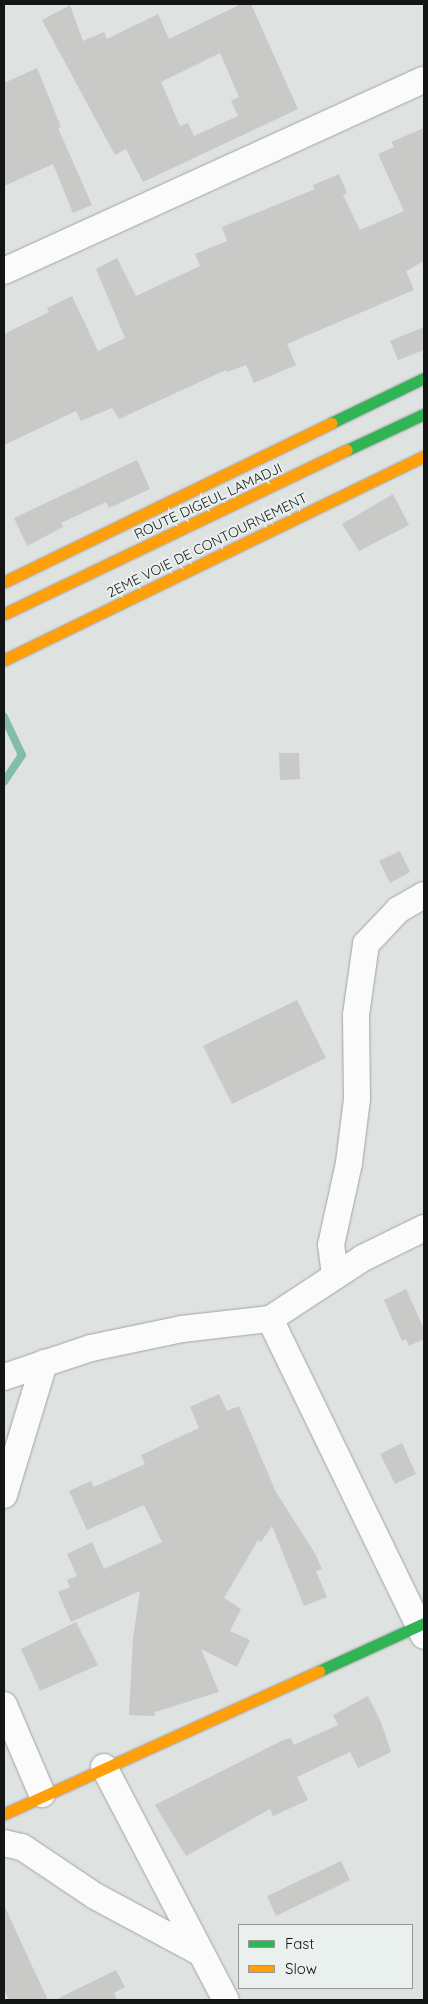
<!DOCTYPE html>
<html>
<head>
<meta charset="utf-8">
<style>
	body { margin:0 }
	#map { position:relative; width:428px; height:2004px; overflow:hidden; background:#dee2e0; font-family:Quicksand,sans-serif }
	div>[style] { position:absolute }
	.stream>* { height:8px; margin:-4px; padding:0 4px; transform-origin:4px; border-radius:4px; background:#82bea6 }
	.building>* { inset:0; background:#c9c9c8 }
	.roads { filter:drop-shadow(0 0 1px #a2a4a4) drop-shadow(0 0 1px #a2a4a4) }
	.street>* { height:26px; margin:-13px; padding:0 13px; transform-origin:13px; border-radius:13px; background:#fafbfa }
	.fast>* { height:11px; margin:-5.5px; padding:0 5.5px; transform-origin:5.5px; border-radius:5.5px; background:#30b455 }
	.slow>* { height:11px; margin:-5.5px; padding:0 5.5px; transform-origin:5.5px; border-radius:5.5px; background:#ff9f0a }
	span { translate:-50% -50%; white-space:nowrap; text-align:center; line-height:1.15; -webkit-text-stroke:4px #eaf0ed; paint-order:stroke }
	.street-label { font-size:14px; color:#141615 }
	.frame { position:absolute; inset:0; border:5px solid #141615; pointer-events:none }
	.legend { position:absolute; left:238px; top:1924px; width:175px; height:65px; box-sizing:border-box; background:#eaf0ed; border:1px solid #949997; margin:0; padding:6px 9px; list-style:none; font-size:15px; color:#141615 }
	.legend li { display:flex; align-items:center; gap:10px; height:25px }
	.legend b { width:25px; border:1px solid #949997 }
</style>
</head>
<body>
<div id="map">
	<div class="stream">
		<i style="left:4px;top:717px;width:42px;rotate:64.7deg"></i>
		<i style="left:22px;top:755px;width:32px;rotate:124deg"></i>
	</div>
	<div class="building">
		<i style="clip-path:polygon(evenodd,241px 4px,251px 4px,298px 109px,143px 182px,126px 149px,115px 155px,42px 20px,70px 5px,83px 41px,104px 32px,107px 39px,158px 14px,169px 39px,241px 4px,220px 53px,239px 97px,231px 101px,238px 116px,194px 136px,188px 123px,180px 126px,161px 82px,220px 53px)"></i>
		<i style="clip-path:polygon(37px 68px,61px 127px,58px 128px,92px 205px,73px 213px,53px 164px,4px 186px,4px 83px)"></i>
		<i style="clip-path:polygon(424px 128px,424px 261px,406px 271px,414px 290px,287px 344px,296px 365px,254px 383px,246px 365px,227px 372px,226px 370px,119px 419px,112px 408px,81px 421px,76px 411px,4px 445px,4px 334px,49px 312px,47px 308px,72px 296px,98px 351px,125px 338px,96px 269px,117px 258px,136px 296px,200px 266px,195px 254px,227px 241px,222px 227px,315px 189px,313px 185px,339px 174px,347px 193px,343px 195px,360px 230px,404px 211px,378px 154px,394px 147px,391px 142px)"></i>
		<i style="clip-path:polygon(424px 327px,424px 350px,398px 360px,390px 341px)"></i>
		<i style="clip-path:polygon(137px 460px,150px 489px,109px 508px,106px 502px,61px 523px,63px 527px,27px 546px,14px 518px)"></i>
		<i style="clip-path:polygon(393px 494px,409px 525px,359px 551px,342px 524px)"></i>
		<i style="clip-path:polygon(279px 753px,299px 753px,300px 779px,280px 780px)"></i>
		<i style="clip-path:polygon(400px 851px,410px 872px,390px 883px,379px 861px)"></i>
		<i style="clip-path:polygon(297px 1000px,326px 1058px,232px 1104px,203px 1046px)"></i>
		<i style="clip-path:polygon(406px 1289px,424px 1329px,424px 1339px,409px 1346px,406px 1339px,402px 1341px,384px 1300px)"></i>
		<i style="clip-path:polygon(219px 1394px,227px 1411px,239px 1406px,276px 1492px,316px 1555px,322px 1569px,316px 1571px,327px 1597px,304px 1606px,272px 1526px,261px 1542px,258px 1540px,224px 1598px,241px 1609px,230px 1631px,250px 1640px,237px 1667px,201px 1649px,219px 1692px,155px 1712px,154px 1716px,129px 1715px,133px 1638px,140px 1591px,71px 1622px,58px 1592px,70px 1587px,67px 1580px,77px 1576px,67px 1554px,92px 1542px,104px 1569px,162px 1542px,144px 1505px,87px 1530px,69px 1491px,91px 1481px,94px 1487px,145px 1464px,141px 1455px,199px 1428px,190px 1407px)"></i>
		<i style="clip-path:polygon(402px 1443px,416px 1474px,395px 1484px,380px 1454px)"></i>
		<i style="clip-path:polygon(76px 1622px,98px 1665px,40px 1691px,21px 1649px)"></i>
		<i style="clip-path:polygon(368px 1696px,381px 1722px,391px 1752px,358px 1768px,350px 1752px,297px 1777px,308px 1800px,273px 1816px,270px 1809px,186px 1856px,155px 1805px,281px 1741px,291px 1738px,294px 1745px,338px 1725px,333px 1715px)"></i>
		<i style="clip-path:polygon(341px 1861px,350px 1880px,276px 1916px,267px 1896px)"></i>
		<i style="clip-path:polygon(4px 1905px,26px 1953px,48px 2000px,9px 2000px,4px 1990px)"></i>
		<i style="clip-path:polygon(116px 1970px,125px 1987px,114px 1993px,117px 2000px,55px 2000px)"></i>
	</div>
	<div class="roads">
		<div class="street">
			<i style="left:4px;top:271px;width:461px;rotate:-24.5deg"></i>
			<i style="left:335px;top:1276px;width:31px;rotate:-97deg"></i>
			<i style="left:331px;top:1245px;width:84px;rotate:-77.6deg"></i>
			<i style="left:349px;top:1163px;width:64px;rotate:-82.9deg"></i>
			<i style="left:357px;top:1099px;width:84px;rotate:-90.7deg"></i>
			<i style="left:356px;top:1015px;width:72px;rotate:-82deg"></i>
			<i style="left:366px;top:944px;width:47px;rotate:-46.7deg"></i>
			<i style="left:398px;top:910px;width:30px;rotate:-30deg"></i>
			<i style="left:270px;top:1319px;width:352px;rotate:64.1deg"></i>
			<i style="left:4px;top:1377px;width:92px;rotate:-18.4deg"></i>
			<i style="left:91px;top:1348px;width:93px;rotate:-11.8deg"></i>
			<i style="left:182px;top:1329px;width:89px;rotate:-6.5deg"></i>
			<i style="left:270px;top:1319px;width:111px;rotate:-33.3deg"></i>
			<i style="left:363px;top:1258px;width:68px;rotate:-26.2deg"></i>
			<i style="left:4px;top:1495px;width:138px;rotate:-73.1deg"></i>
			<i style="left:4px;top:1705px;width:97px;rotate:66.9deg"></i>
			<i style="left:104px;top:1767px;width:263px;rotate:62.4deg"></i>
			<i style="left:4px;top:1843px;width:18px;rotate:13deg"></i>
			<i style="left:22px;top:1847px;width:88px;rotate:33.9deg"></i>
			<i style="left:95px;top:1896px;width:120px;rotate:28.3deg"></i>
		</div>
		<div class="fast">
			<i style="left:331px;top:423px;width:103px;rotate:-25.8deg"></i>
			<i style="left:347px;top:450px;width:85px;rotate:-25.1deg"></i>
			<i style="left:319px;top:1671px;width:115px;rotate:-24.6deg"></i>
		</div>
		<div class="slow">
			<i style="left:4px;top:582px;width:364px;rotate:-25.9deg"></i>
			<i style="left:4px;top:614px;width:380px;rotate:-25.6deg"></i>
			<i style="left:4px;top:660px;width:467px;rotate:-25.9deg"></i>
			<i style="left:4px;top:1814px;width:346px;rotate:-24.4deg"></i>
		</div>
	</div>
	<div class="street-label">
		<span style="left:208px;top:501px;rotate:-25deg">ROUTE DIGEUL LAMADJI</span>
		<span style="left:207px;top:545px;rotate:-26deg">2EME VOIE DE CONTOURNEMENT</span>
	</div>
	<div class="frame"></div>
	<ul class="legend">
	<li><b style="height:6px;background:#30b455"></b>Fast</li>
	<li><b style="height:6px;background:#ff9f0a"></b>Slow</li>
	</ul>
</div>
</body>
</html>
